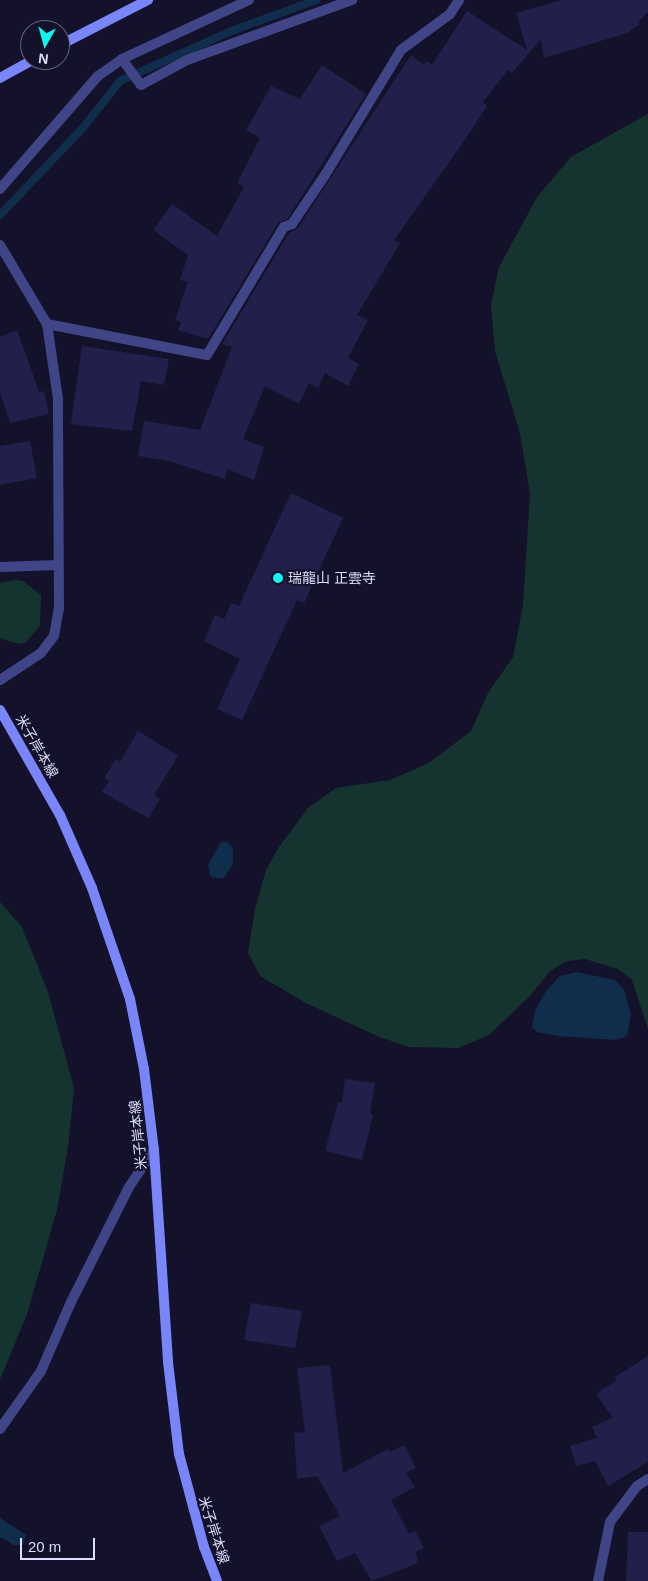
<!DOCTYPE html>
<html>
<head>
<meta charset="utf-8">
<style>
	body { margin:0 }
	#map { position:relative; width:648px; height:1581px; overflow:hidden; background:#14122a; font-family:Arial,"Noto Sans JP",sans-serif }
	div>[style] { position:absolute }
	.green>* { inset:0; background:#16342f }
	.water>* { inset:0; background:#102d4c }
	.stream>* { height:8px; margin:-4px; padding:0 4px; transform-origin:4px; border-radius:4px; background:#102d4c }
	.building>* { inset:0; background:#231f4b }
	.minor>* { height:10px; margin:-5px; padding:0 5px; transform-origin:5px; border-radius:5px; background:#404587 }
	.secondary>* { height:10px; margin:-5px; padding:0 5px; transform-origin:5px; border-radius:5px; background:#7985f9 }
	.dots>* { width:14px; height:14px; translate:-50% -50%; box-sizing:border-box; border:2px solid #14122a; border-radius:50% }
	span { translate:-50% -50%; white-space:nowrap; text-align:center; line-height:1.15; -webkit-text-stroke:4px #14122a; paint-order:stroke }
	.poi-label { font-size:14px; color:#ddddfd }
	.left { translate:0 -50%; text-align:left }
	.street-label { font-size:14px; color:#ddddfd }
	.north { position:absolute; left:20px; top:20px; width:50px; height:50px; box-sizing:border-box; background:#14122a; border:1px solid #64637e; border-radius:50%; rotate:187deg; font-size:14px; font-weight:700; line-height:20px; text-align:center; color:#ddddfd }
	.north::after { content:''; display:block; margin:auto; width:18px; height:22px; background:#12f4f0; clip-path:polygon(50% 0,100% 100%,50% 72%,0 100%) }
	.scale { position:absolute; left:20px; top:1538px; width:75px; height:22px; box-sizing:border-box; border:2px solid #ddddfd; border-top:0; padding-left:6px; font-size:15px; line-height:18px; white-space:nowrap; color:#ddddfd; -webkit-text-stroke:4px #14122a; paint-order:stroke }
</style>
</head>
<body>
<div id="map">
	<div class="green">
		<i style="clip-path:polygon(648px 114px,648px 1029px,632px 980px,618px 969px,585px 959px,567px 961px,550px 971px,531px 995px,489px 1035px,458px 1048px,409px 1047px,377px 1036px,306px 1003px,260px 976px,248px 953px,255px 909px,266px 870px,279px 847px,308px 808px,336px 788px,390px 780px,429px 763px,471px 731px,488px 693px,513px 657px,523px 605px,530px 494px,520px 433px,495px 351px,491px 305px,499px 267px,537px 197px,571px 157px)"></i>
		<i style="clip-path:polygon(13px 580px,23px 581px,41px 595px,40px 626px,26px 642px,19px 644px,0 638px,0 583px)"></i>
		<i style="clip-path:polygon(0 902px,22px 927px,48px 992px,74px 1088px,68px 1147px,57px 1210px,27px 1314px,0 1380px)"></i>
	</div>
	<div class="water">
		<i style="clip-path:polygon(221px 842px,227px 842px,233px 848px,233px 864px,224px 878px,214px 878px,210px 876px,208px 865px)"></i>
		<i style="clip-path:polygon(577px 972px,615px 980px,624px 990px,631px 1014px,627px 1036px,616px 1040px,559px 1036px,537px 1032px,532px 1027px,535px 1011px,546px 991px,560px 976px)"></i>
		<i style="clip-path:polygon(0 1518px,26px 1535px,23px 1545px,14px 1545px,0 1537px)"></i>
	</div>
	<div class="stream">
		<i style="left:0;top:215px;width:119px;rotate:-46.4deg"></i>
		<i style="left:82px;top:129px;width:61px;rotate:-51.6deg"></i>
		<i style="left:120px;top:81px;width:120px;rotate:-24.2deg"></i>
		<i style="left:229px;top:32px;width:93px;rotate:-20.2deg"></i>
	</div>
	<div class="building">
		<i style="clip-path:polygon(563px 0,648px 0,648px 12px,638px 22px,640px 24px,627px 33px,544px 58px,541px 39px,512px 73px,508px 70px,483px 102px,487px 106px,462px 144px,394px 240px,400px 243px,357px 315px,368px 320px,348px 358px,359px 364px,348px 386px,325px 373px,318px 388px,309px 383px,299px 404px,265px 386px,243px 439px,264px 447px,254px 480px,228px 469px,225px 479px,169px 461px,138px 456px,144px 421px,200px 430px,232px 347px,222px 344px,289px 233px,298px 228px,411px 55px,424px 65px,426px 61px,432px 65px,467px 11px,527px 50px,516px 13px)"></i>
		<i style="clip-path:polygon(322px 65px,366px 94px,288px 218px,278px 223px,208px 339px,178px 330px,181px 322px,175px 320px,188px 282px,180px 280px,188px 255px,153px 230px,172px 204px,217px 236px,244px 187px,237px 183px,260px 138px,246px 130px,271px 86px,300px 99px)"></i>
		<i style="clip-path:polygon(17px 330px,39px 392px,44px 391px,49px 414px,10px 423px,0 392px,0 337px)"></i>
		<i style="clip-path:polygon(82px 346px,169px 359px,164px 385px,141px 381px,132px 431px,71px 424px)"></i>
		<i style="clip-path:polygon(30px 441px,37px 478px,0 485px,0 446px)"></i>
		<i style="clip-path:polygon(291px 493px,343px 518px,304px 603px,297px 600px,242px 720px,217px 709px,240px 659px,204px 641px,215px 615px,224px 619px,231px 603px,239px 606px)"></i>
		<i style="clip-path:polygon(138px 731px,178px 756px,154px 795px,160px 799px,148px 818px,102px 792px,109px 781px,104px 778px,116px 759px,120px 762px)"></i>
		<i style="clip-path:polygon(345px 1079px,375px 1083px,370px 1113px,373px 1115px,362px 1160px,325px 1151px,338px 1102px,342px 1103px)"></i>
		<i style="clip-path:polygon(251px 1303px,302px 1311px,295px 1348px,244px 1340px)"></i>
		<i style="clip-path:polygon(648px 1356px,648px 1462px,608px 1486px,595px 1461px,576px 1466px,570px 1446px,597px 1438px,592px 1427px,613px 1418px,596px 1394px,617px 1380px,615px 1377px)"></i>
		<i style="clip-path:polygon(330px 1365px,343px 1473px,388px 1449px,390px 1452px,404px 1445px,416px 1468px,406px 1473px,415px 1487px,391px 1500px,409px 1534px,415px 1531px,424px 1548px,416px 1552px,418px 1563px,372px 1581px,355px 1553px,337px 1561px,319px 1526px,340px 1516px,317px 1476px,297px 1479px,294px 1433px,305px 1432px,297px 1368px)"></i>
		<i style="clip-path:polygon(628px 1532px,648px 1532px,648px 1581px,626px 1581px)"></i>
	</div>
	<div class="minor">
		<i style="left:122px;top:59px;width:32px;rotate:54deg"></i>
		<i style="left:141px;top:85px;width:52px;rotate:-28.5deg"></i>
		<i style="left:187px;top:60px;width:176px;rotate:-20deg"></i>
		<i style="left:0;top:189px;width:150px;rotate:-49.1deg"></i>
		<i style="left:98px;top:76px;width:29px;rotate:-35deg"></i>
		<i style="left:122px;top:59px;width:140px;rotate:-24.9deg"></i>
		<i style="left:0;top:245px;width:92px;rotate:59.3deg"></i>
		<i style="left:47px;top:324px;width:163px;rotate:11deg"></i>
		<i style="left:207px;top:355px;width:149px;rotate:-59deg"></i>
		<i style="left:284px;top:227px;width:9px;rotate:-21deg"></i>
		<i style="left:292px;top:224px;width:59px;rotate:-56deg"></i>
		<i style="left:325px;top:175px;width:146px;rotate:-58.7deg"></i>
		<i style="left:401px;top:50px;width:61px;rotate:-36.3deg"></i>
		<i style="left:450px;top:14px;width:17px;rotate:-57deg"></i>
		<i style="left:0;top:567px;width:58px;rotate:-2deg"></i>
		<i style="left:0;top:680px;width:49px;rotate:-33.4deg"></i>
		<i style="left:41px;top:653px;width:21px;rotate:-53deg"></i>
		<i style="left:54px;top:636px;width:27px;rotate:-80deg"></i>
		<i style="left:59px;top:609px;width:210px;rotate:-90.3deg"></i>
		<i style="left:58px;top:399px;width:76px;rotate:-98.3deg"></i>
		<i style="left:0;top:1429px;width:71px;rotate:-54.7deg"></i>
		<i style="left:41px;top:1371px;width:75px;rotate:-66.5deg"></i>
		<i style="left:71px;top:1302px;width:129px;rotate:-63.2deg"></i>
		<i style="left:129px;top:1187px;width:45px;rotate:-56deg"></i>
		<i style="left:598px;top:1581px;width:60px;rotate:-78.5deg"></i>
		<i style="left:610px;top:1522px;width:45px;rotate:-53.1deg"></i>
		<i style="left:637px;top:1486px;width:13px;rotate:-32deg"></i>
	</div>
	<div class="secondary">
		<i style="left:60px;top:45px;width:99px;rotate:-27.1deg"></i>
		<i style="left:0;top:78px;width:38px;rotate:-29deg"></i>
		<i style="left:0;top:710px;width:121px;rotate:60.3deg"></i>
		<i style="left:60px;top:815px;width:80px;rotate:66.3deg"></i>
		<i style="left:92px;top:888px;width:117px;rotate:71.1deg"></i>
		<i style="left:130px;top:999px;width:71px;rotate:78.7deg"></i>
		<i style="left:144px;top:1069px;width:82px;rotate:83deg"></i>
		<i style="left:154px;top:1150px;width:212px;rotate:86.2deg"></i>
		<i style="left:168px;top:1362px;width:93px;rotate:83.2deg"></i>
		<i style="left:179px;top:1454px;width:96px;rotate:75deg"></i>
		<i style="left:204px;top:1547px;width:36px;rotate:69deg"></i>
	</div>
	<div class="dots">
		<i style="left:278px;top:578px;background:#12f4f0"></i>
	</div>
	<div class="poi-label">
		<span class="left" style="left:288px;top:578px">瑞龍山 正雲寺</span>
	</div>
	<div class="street-label">
		<span style="left:37px;top:746px;rotate:60deg">米子岸本線</span>
		<span style="left:138px;top:1135px;rotate:-96deg">米子岸本線</span>
		<span style="left:214px;top:1530px;rotate:72deg">米子岸本線</span>
	</div>
	<div class="north">N</div>
	<div class="scale">20 m</div>
</div>
</body>
</html>
